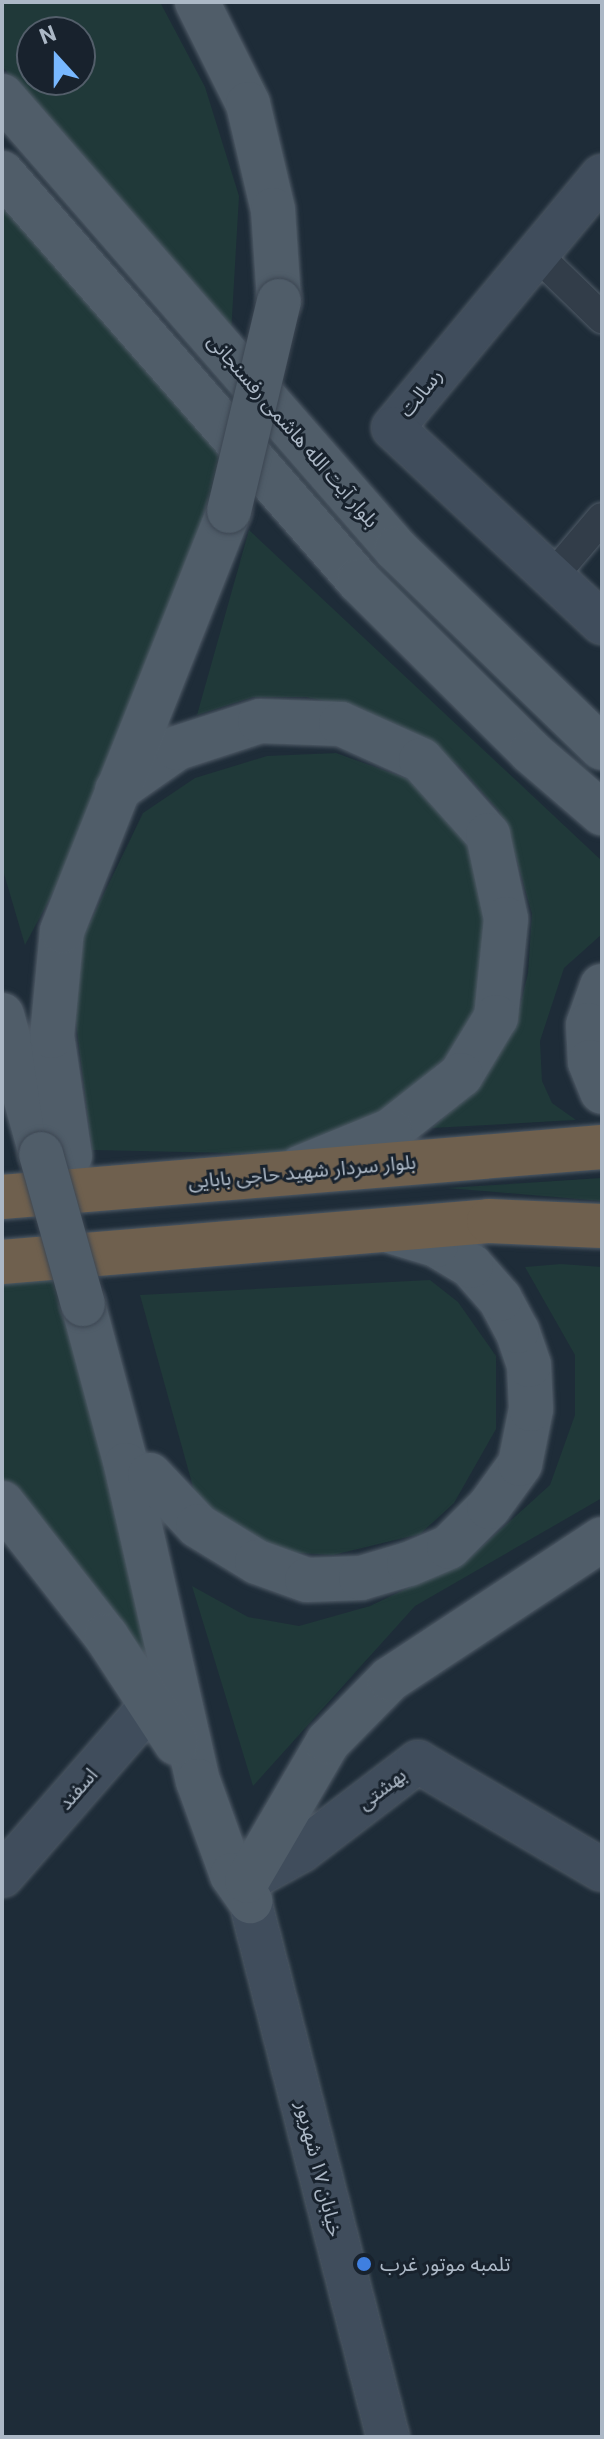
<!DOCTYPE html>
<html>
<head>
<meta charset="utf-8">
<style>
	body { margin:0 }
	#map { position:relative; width:604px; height:2439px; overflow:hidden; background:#1e2c38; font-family:Roboto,"Noto Sans Arabic",sans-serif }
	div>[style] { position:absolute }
	.green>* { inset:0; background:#203939 }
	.roads { filter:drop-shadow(0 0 2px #505b67) drop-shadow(0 0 2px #505b67) }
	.street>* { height:30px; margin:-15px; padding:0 15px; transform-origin:15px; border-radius:15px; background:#323d49 }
	.secondary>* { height:42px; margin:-21px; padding:0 21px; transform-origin:21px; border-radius:21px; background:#404d5c }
	.primary>* { height:44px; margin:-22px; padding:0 22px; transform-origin:22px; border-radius:22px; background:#505d69 }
	.highway>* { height:44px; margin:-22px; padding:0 22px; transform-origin:22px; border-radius:22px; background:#6f604e }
	.bridges { filter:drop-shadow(0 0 2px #3c4652) drop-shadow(0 0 2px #3c4652) }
	.primary-bridge>* { height:44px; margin:-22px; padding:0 22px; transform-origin:22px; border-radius:22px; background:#505d69 }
	.dots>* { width:22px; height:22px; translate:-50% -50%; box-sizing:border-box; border:4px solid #18222d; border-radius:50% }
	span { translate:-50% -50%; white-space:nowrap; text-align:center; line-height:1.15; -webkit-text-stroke:6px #18222d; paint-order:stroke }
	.street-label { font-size:20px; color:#acb8c6 }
	.poi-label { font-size:20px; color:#acb8c6 }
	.left { translate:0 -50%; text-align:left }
	.frame { position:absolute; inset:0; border:4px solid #acb8c6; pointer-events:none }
	.north { position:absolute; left:16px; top:16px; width:80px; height:80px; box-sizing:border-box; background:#18222d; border:2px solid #535e6a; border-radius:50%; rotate:339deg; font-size:22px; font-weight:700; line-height:32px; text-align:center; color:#acb8c6 }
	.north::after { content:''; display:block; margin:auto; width:28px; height:36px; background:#78b8ff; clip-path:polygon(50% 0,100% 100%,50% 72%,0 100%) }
</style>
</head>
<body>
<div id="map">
	<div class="green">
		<i style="clip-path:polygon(evenodd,2px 2px,160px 2px,205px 87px,239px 196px,231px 334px,2px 66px,2px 2px,32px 32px,80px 32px,80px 80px,32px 80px,32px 32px)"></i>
		<i style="clip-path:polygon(2px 179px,239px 448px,110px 786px,25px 945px,2px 867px)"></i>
		<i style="clip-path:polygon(249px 530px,602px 861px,602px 934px,564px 968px,540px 1041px,542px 1081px,552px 1103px,576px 1120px,432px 1128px,482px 1083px,516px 1024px,528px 973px,532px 914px,516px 857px,499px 811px,460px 767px,412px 733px,359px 708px,306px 697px,253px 697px,197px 715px)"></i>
		<i style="clip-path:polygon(336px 753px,408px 779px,470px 843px,489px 915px,475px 1010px,447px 1056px,383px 1116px,280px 1154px,92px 1150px,69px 966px,143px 813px,195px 778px,267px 756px)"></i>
		<i style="clip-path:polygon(602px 1178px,602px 1201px,447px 1188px)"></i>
		<i style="clip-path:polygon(68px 1261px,190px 1723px,2px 1502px,2px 1266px)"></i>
		<i style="clip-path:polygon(561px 1264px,602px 1267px,602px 1498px,415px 1606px,253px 1786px,192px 1586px,248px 1617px,299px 1626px,370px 1606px,467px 1560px,550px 1485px,575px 1415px,575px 1355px,525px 1267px)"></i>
		<i style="clip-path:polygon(430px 1280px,458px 1302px,496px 1356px,496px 1429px,454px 1503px,420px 1534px,333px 1555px,282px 1552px,201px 1516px,140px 1295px)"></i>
	</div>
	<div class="roads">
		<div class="street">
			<i style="left:534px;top:252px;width:95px;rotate:44.1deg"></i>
			<i style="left:552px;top:577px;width:77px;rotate:-49.7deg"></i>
		</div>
		<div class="secondary">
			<i style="left:602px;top:176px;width:327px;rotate:129.7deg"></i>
			<i style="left:393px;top:428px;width:286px;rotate:43deg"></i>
			<i style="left:2px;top:1876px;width:230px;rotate:-48.9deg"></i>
			<i style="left:247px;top:1881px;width:62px;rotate:-29.1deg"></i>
			<i style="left:301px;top:1851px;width:147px;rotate:-37.3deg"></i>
			<i style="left:418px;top:1762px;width:213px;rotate:30.4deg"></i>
			<i style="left:250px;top:1901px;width:553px;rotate:75.56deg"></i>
		</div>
		<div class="primary">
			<i style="left:197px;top:2px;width:114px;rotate:63.4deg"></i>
			<i style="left:248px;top:104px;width:109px;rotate:76.7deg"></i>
			<i style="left:273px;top:210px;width:91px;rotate:86.2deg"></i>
			<i style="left:2px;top:96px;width:600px;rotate:48.98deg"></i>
			<i style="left:396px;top:549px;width:286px;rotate:44deg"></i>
			<i style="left:2px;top:173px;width:542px;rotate:48.81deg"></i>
			<i style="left:359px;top:581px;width:243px;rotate:44.8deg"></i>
			<i style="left:531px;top:752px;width:94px;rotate:40.7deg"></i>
			<i style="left:117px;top:790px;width:73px;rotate:-35deg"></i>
			<i style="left:177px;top:748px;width:87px;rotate:-18deg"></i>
			<i style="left:260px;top:721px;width:81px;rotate:2.1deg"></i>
			<i style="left:341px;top:724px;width:88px;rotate:24.2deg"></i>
			<i style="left:421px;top:760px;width:101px;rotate:48.2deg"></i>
			<i style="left:488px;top:835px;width:86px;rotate:77.9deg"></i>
			<i style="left:506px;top:919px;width:99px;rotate:95.8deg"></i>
			<i style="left:496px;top:1017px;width:68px;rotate:121.1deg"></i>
			<i style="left:461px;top:1075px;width:90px;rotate:141.7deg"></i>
			<i style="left:390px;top:1131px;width:97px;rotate:157.7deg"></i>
			<i style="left:602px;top:986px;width:41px;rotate:109.7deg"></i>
			<i style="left:588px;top:1025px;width:37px;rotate:87deg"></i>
			<i style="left:590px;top:1062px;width:32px;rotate:68deg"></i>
			<i style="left:2px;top:1015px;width:144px;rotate:74.3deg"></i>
			<i style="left:70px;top:1156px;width:121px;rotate:-98.5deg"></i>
			<i style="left:52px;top:1036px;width:105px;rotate:-84.6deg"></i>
			<i style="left:62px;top:931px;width:452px;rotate:-68.3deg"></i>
			<i style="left:83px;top:1304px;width:167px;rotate:75deg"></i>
			<i style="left:126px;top:1465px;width:324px;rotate:77.2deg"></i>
			<i style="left:198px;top:1781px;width:100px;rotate:70.1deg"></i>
			<i style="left:232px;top:1875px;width:32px;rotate:55deg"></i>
			<i style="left:150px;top:1475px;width:70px;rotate:46.7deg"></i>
			<i style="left:198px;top:1526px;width:69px;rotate:31.4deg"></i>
			<i style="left:257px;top:1562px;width:53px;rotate:19.8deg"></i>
			<i style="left:307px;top:1580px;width:54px;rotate:-2.1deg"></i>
			<i style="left:361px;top:1578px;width:50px;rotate:-16.3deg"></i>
			<i style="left:409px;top:1564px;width:43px;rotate:-23deg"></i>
			<i style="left:449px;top:1547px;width:57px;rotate:-45deg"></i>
			<i style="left:489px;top:1507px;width:53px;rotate:-54.2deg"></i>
			<i style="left:520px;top:1464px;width:56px;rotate:-78.7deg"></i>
			<i style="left:531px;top:1409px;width:44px;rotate:-92.6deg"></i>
			<i style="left:529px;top:1365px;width:36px;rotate:-109deg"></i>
			<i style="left:517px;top:1331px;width:36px;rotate:-118deg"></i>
			<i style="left:500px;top:1299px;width:44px;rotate:-131.3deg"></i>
			<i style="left:471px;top:1266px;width:41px;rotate:-149deg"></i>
			<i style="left:436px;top:1245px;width:51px;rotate:-163deg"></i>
			<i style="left:2px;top:1503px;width:169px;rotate:52deg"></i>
			<i style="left:106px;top:1636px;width:128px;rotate:56.8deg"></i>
			<i style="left:247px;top:1881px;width:161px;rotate:-59.8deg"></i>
			<i style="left:328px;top:1742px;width:88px;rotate:-45.5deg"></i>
			<i style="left:390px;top:1679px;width:254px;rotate:-33.4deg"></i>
		</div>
		<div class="highway">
			<i style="left:2px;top:1197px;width:602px;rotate:-4.76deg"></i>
			<i style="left:2px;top:1262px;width:489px;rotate:-4.8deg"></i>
			<i style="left:489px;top:1221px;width:113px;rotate:2.5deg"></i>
		</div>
	</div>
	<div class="bridges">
		<div class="primary-bridge">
			<i style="left:229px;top:511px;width:216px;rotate:-76.6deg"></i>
			<i style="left:41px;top:1154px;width:156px;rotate:74.4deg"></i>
		</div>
	</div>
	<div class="dots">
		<i style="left:364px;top:2264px;background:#3f7fe0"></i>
	</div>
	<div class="street-label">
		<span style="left:421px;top:393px;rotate:-51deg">رسالت</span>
		<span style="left:293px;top:431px;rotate:49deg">بلوار آیت الله هاشمی رفسنجانی</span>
		<span style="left:302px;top:1172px;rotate:-5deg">بلوار سردار شهید حاجی بابایی</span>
		<span style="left:78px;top:1789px;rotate:-49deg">اسفند</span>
		<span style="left:382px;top:1789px;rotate:-37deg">بهشتی</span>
		<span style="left:319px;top:2169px;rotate:76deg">خیابان ۱۷ شهریور</span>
	</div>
	<div class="poi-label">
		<span class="left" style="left:380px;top:2264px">تلمبه موتور غرب</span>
	</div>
	<div class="frame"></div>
	<div class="north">N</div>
</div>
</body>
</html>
